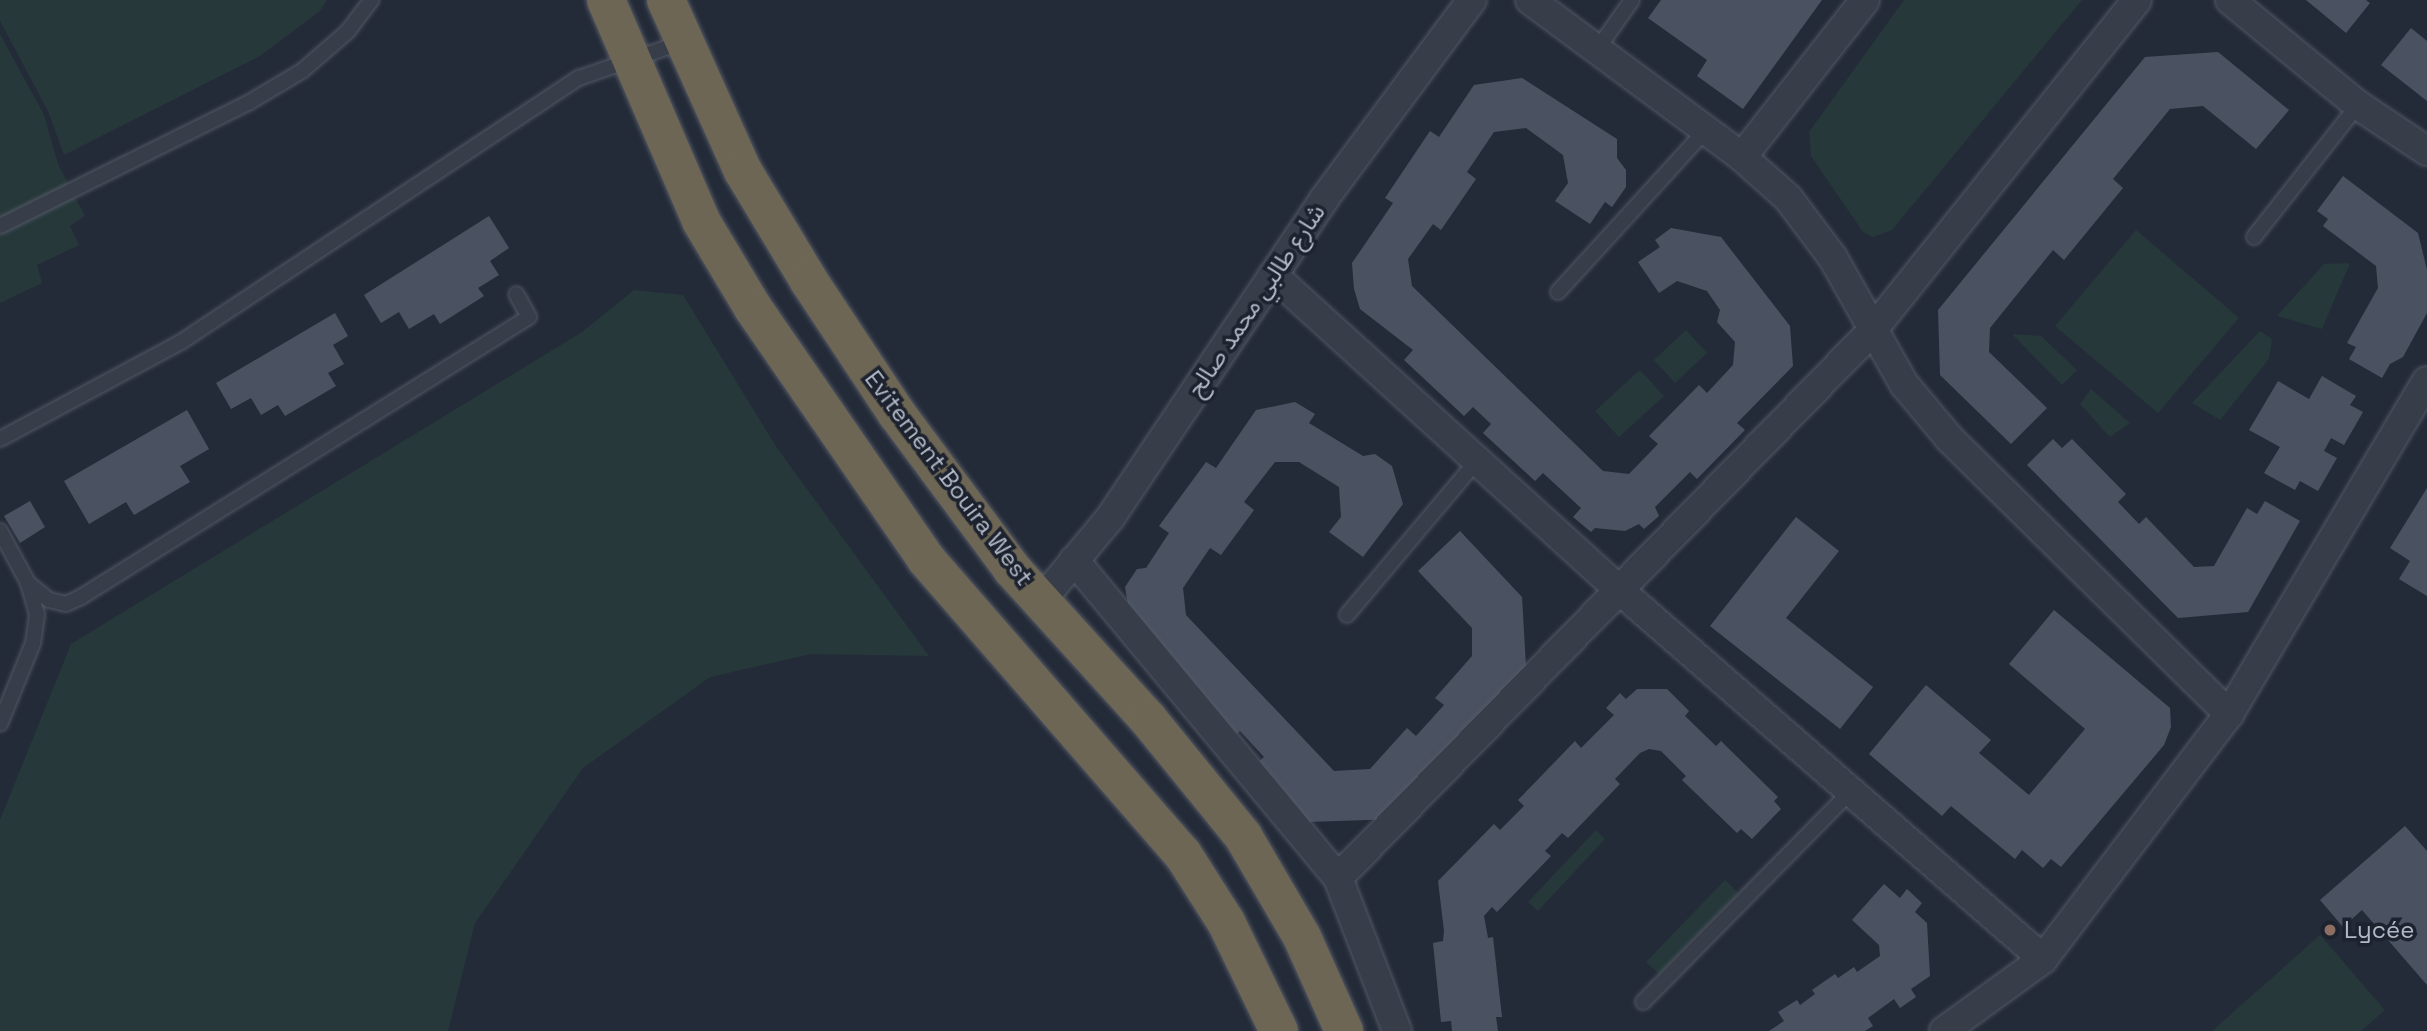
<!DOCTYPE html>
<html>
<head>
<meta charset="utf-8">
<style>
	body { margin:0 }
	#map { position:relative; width:2427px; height:1031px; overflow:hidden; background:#242b38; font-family:"Space Grotesk","Noto Sans Arabic",sans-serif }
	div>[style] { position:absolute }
	.green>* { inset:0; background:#26383a }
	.building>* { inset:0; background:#4a5262 }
	.roads { filter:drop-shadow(0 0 2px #525864) drop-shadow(0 0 2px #525864) }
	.lane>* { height:14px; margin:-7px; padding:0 7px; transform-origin:7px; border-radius:7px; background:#373d49 }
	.street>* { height:28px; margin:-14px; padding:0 14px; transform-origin:14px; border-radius:14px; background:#373d49 }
	.highway>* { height:38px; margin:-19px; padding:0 19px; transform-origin:19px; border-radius:19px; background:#6e6655 }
	.dots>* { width:19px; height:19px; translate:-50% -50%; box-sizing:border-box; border:4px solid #1c222e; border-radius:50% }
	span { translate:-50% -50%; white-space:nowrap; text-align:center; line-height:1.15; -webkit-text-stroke:7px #1c222e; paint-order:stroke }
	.street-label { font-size:24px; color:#b2b8c5 }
	.poi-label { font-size:24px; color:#b2b8c5 }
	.left { translate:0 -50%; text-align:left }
</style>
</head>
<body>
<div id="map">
	<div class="green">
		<i style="clip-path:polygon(0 0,327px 0,320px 11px,260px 56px,64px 155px,48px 111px,0 21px)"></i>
		<i style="clip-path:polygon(1904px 0,2082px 0,1892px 230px,1873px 237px,1863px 232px,1811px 156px,1809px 132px)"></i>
		<i style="clip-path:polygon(0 34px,44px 115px,58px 164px,85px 216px,70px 226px,79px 245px,37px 265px,42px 283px,0 303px)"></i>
		<i style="clip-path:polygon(2136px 230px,2239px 318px,2158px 413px,2055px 326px)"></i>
		<i style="clip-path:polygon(2350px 263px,2322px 329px,2277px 316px,2324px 264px)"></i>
		<i style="clip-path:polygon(634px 290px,683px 295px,777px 448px,929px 656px,811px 654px,710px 677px,583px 768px,475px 923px,448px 1031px,0 1031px,0 820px,71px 644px,582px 332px)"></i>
		<i style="clip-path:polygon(1686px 330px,1707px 353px,1675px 383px,1654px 360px)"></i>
		<i style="clip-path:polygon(2260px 331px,2272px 339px,2269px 359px,2220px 420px,2192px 403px)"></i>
		<i style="clip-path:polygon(2012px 334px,2041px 336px,2077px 370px,2062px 385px)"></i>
		<i style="clip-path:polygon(1640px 370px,1664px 396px,1619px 437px,1595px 411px)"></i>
		<i style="clip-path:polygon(2091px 389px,2130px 423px,2110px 437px,2080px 404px)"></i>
		<i style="clip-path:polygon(1596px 830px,1605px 839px,1538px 911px,1528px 902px)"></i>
		<i style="clip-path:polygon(1725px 880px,1738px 893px,1659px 974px,1646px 962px)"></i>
		<i style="clip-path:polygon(2320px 935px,2385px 1010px,2361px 1031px,2212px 1031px)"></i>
	</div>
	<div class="building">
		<i style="clip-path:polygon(1661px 0,1822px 0,1743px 109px,1697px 76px,1707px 60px,1648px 18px)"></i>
		<i style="clip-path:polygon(2306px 0,2366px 0,2370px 3px,2346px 33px)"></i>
		<i style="clip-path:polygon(2411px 28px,2427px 41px,2427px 101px,2381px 65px)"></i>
		<i style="clip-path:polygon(2218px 52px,2289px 110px,2256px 149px,2203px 106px,2170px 109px,2113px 179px,2123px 188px,2064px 260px,2053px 250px,1990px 328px,1989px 352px,2047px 408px,2011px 444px,1940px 375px,1938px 310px,2145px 57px)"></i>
		<i style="clip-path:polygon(1522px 78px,1617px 139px,1617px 158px,1626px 170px,1626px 187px,1612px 207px,1605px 202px,1590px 224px,1555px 201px,1568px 183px,1563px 155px,1526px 128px,1494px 132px,1467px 172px,1476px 179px,1441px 230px,1433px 224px,1408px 259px,1412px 286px,1603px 471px,1629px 474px,1658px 444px,1649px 436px,1699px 385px,1707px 393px,1733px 365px,1735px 342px,1717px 322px,1720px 310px,1707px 291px,1677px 281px,1659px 293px,1638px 262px,1660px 247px,1655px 240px,1671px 228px,1721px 237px,1790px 326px,1793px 366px,1737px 423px,1745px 430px,1697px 479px,1690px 472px,1655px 507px,1659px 516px,1644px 529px,1639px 524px,1625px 531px,1595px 528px,1591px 532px,1573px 517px,1581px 508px,1543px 473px,1535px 481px,1483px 433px,1491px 424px,1473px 407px,1464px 416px,1404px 360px,1413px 350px,1360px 309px,1354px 289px,1352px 263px,1393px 203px,1385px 198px,1430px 131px,1439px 137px,1474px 85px)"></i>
		<i style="clip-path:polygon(2343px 176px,2418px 233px,2427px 270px,2427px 313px,2403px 357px,2390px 364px,2382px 378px,2349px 359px,2356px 347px,2347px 343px,2378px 288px,2376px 266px,2323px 226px,2328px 219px,2317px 211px)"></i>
		<i style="clip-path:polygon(489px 216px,509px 248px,490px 261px,499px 275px,478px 288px,484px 296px,440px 324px,434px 314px,409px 329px,399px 312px,381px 323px,364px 295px)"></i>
		<i style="clip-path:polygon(335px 313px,348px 336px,333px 345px,344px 364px,328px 373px,336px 386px,285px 416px,278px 405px,261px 415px,251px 398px,231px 409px,216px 383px)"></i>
		<i style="clip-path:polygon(2322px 376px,2356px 396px,2350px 405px,2363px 412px,2344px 445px,2331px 438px,2324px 451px,2337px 458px,2318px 491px,2300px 481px,2295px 490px,2264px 473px,2280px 447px,2249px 430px,2278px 381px,2309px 399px)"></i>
		<i style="clip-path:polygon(1295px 402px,1315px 414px,1309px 423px,1363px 456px,1375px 454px,1392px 466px,1403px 504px,1363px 557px,1329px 532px,1341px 517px,1339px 487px,1299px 462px,1275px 462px,1244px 502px,1254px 510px,1221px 555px,1210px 548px,1183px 588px,1186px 615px,1334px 771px,1370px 769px,1407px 728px,1416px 736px,1444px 705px,1435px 698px,1472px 656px,1472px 628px,1418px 571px,1460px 531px,1522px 597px,1527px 683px,1398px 819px,1307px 822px,1255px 765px,1264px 757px,1240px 731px,1230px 740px,1133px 635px,1125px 587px,1137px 569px,1146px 568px,1169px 533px,1159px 526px,1206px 462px,1216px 468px,1256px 410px)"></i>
		<i style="clip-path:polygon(187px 410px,209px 449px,180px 466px,190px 482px,134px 515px,126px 502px,89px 524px,64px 481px)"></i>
		<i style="clip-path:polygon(2053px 439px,2062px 448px,2072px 439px,2126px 494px,2118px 502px,2139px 524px,2146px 517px,2194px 567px,2214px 566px,2247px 508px,2257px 514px,2265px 501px,2300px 521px,2248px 612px,2178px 618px,2027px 465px)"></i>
		<i style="clip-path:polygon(2427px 488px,2427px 596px,2399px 579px,2410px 561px,2390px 548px)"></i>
		<i style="clip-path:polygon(30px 501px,45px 527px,20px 543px,4px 516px)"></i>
		<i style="clip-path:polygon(1796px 517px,1839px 551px,1786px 618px,1873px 687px,1840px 729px,1710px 626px)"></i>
		<i style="clip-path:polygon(2054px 610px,2170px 708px,2171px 727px,2164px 745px,2061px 867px,2051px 859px,2043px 868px,2022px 850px,2015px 859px,1951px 806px,1942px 816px,1869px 754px,1926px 685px,1991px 740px,1979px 753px,2029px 795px,2085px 729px,2009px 664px)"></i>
		<i style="clip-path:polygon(1637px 689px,1667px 689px,1689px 711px,1685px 716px,1716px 746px,1721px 741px,1778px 797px,1774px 801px,1781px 809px,1752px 839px,1741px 829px,1737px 833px,1682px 780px,1686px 776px,1661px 751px,1649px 749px,1640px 753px,1615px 779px,1620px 784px,1568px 838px,1562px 833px,1545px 851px,1551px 856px,1497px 912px,1492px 907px,1484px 916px,1488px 938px,1493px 937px,1502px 1017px,1496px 1017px,1498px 1031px,1452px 1031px,1451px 1021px,1441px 1022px,1433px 943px,1443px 941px,1444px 931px,1438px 881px,1494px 824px,1500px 830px,1524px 806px,1518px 800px,1575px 741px,1581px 748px,1614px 715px,1606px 708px,1620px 693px,1626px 699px)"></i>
		<i style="clip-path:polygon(2405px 826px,2427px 851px,2427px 985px,2362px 910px,2343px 927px,2320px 900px)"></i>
		<i style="clip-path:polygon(1884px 884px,1900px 898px,1907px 889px,1922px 903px,1915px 912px,1927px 923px,1930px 976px,1911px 989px,1916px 997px,1900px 1008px,1894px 999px,1868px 1018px,1873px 1026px,1865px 1031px,1769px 1031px,1784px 1021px,1778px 1012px,1797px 1000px,1800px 1005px,1815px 994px,1812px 990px,1835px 974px,1838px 978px,1854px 967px,1857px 972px,1880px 956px,1879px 945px,1852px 920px)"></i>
	</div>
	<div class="roads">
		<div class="lane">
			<i style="left:1596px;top:51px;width:62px;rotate:-54.8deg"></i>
			<i style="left:0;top:226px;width:277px;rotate:-26.4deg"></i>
			<i style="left:248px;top:103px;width:63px;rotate:-30.7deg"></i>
			<i style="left:302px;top:71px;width:61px;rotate:-41deg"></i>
			<i style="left:348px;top:31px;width:39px;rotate:-53deg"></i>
			<i style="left:2254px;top:237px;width:168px;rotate:-51.8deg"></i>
			<i style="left:1558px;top:292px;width:218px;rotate:-47.6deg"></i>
			<i style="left:0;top:439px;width:205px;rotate:-28.2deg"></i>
			<i style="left:181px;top:342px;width:478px;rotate:-33.6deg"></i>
			<i style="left:579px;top:78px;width:110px;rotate:-19.1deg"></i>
			<i style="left:0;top:531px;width:59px;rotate:61.7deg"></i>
			<i style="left:28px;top:583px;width:33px;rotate:74deg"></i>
			<i style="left:37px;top:615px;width:28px;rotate:98deg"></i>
			<i style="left:33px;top:643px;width:87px;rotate:112.2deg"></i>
			<i style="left:28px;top:583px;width:27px;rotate:39deg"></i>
			<i style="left:49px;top:600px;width:17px;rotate:13deg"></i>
			<i style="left:66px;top:604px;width:17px;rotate:-25deg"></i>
			<i style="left:81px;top:597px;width:528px;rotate:-32.01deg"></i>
			<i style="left:529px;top:317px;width:26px;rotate:-119deg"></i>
			<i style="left:1347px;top:615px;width:200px;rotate:-49.9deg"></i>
			<i style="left:1643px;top:1002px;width:293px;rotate:-45.4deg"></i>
		</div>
		<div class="street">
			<i style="left:1530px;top:0;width:264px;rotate:36.5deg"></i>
			<i style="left:1742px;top:157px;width:62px;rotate:41.7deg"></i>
			<i style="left:1788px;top:198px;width:75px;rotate:53.1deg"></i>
			<i style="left:1833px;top:258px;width:145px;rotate:60.6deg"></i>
			<i style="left:1904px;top:384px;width:72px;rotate:50.1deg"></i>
			<i style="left:1950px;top:439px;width:392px;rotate:44.6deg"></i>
			<i style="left:2230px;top:0;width:166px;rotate:39.4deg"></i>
			<i style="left:2358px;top:105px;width:83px;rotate:33.7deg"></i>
			<i style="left:1742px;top:157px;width:199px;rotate:-51.9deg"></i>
			<i style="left:1273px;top:275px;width:465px;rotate:42.3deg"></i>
			<i style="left:1617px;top:588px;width:565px;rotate:41.05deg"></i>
			<i style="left:2043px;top:959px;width:308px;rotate:-52.8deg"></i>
			<i style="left:2229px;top:714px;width:387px;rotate:-59.3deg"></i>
			<i style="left:1074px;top:560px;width:413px;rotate:50.3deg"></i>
			<i style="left:1338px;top:878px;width:164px;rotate:68.9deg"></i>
			<i style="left:1041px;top:601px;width:108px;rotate:-50.3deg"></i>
			<i style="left:1110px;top:518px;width:384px;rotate:-56.1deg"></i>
			<i style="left:1324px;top:199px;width:248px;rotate:-53.4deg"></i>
			<i style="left:1338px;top:878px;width:763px;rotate:-45.69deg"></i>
			<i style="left:1871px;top:332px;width:425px;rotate:-51.3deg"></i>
			<i style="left:1944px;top:1031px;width:122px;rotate:-36deg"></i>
		</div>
		<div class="highway">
			<i style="left:606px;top:0;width:241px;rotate:66.7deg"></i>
			<i style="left:701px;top:221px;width:101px;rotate:59.1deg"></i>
			<i style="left:753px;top:308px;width:305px;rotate:55.4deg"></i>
			<i style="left:926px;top:559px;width:390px;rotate:49deg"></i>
			<i style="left:1182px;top:853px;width:82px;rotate:57.5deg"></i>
			<i style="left:1226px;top:922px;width:121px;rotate:64.1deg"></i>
			<i style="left:666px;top:0;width:188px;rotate:65.8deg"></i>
			<i style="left:743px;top:171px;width:128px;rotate:59deg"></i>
			<i style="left:809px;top:281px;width:159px;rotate:56.5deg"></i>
			<i style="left:897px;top:414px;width:193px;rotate:53.4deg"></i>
			<i style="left:1012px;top:569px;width:202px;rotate:47.8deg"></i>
			<i style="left:1148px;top:719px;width:151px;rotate:50.9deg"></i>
			<i style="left:1243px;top:836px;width:117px;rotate:59.7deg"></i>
			<i style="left:1302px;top:937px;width:103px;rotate:65.9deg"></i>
		</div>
	</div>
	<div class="dots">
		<i style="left:2330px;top:930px;background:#8d6e63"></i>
	</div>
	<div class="street-label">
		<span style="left:1256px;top:300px;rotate:-56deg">شارع طالبي محمد صالح</span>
		<span style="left:949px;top:478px;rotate:53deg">Evitement Bouira West</span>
	</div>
	<div class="poi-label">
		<span class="left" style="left:2344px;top:930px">Lycée</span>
	</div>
</div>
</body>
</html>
